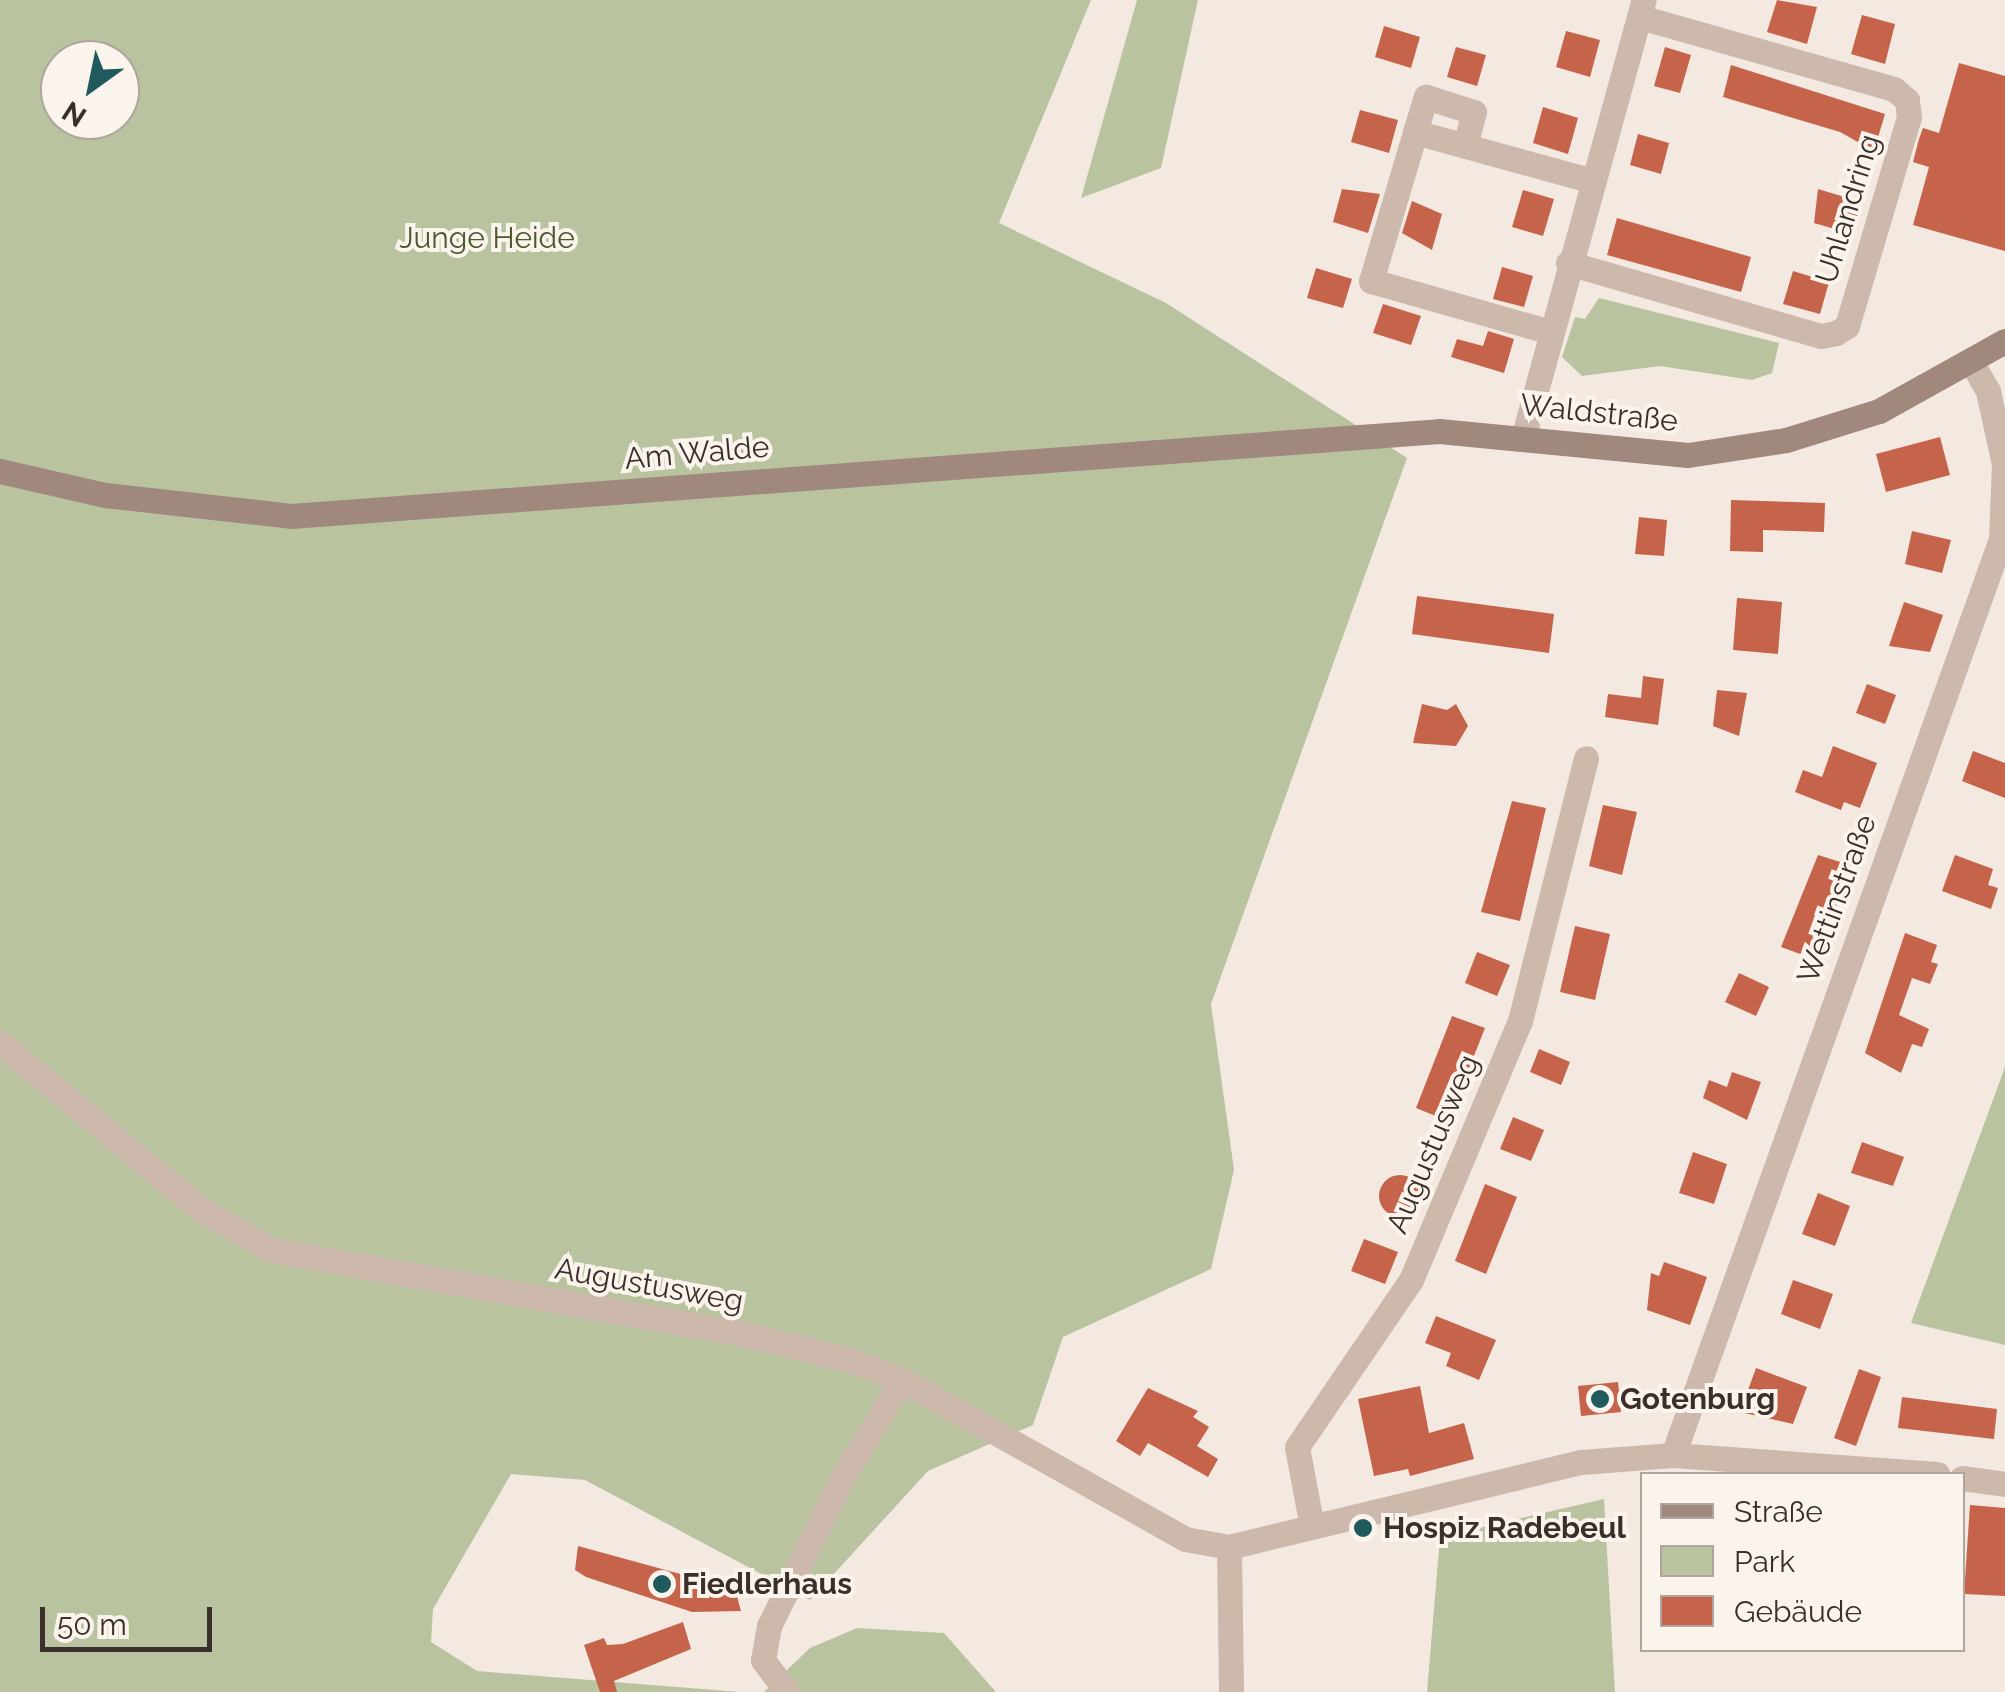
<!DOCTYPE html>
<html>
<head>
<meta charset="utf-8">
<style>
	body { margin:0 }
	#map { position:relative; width:2005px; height:1692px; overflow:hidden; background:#f3e9e0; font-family:Raleway,sans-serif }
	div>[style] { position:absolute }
	.green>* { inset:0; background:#b9c3a0 }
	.building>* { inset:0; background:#c6634b }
	.round { border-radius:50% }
	.street>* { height:25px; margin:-12.5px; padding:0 12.5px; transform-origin:12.5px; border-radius:12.5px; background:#ccb9ac }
	.secondary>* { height:25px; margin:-12.5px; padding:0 12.5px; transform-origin:12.5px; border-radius:12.5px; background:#a0887d }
	.dots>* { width:28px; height:28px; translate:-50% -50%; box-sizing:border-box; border:5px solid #fbf4ed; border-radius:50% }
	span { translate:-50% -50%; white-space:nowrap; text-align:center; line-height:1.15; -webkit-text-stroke:8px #fbf4ed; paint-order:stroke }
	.street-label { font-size:30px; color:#3a2f2b }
	.park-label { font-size:30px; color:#4b592e }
	.poi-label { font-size:30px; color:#3a2f2b; font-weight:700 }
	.left { translate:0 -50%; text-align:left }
	.legend { position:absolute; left:1640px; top:1472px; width:325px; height:180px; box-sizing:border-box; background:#fbf4ed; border:2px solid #aea59f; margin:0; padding:12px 18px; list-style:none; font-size:30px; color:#3a2f2b }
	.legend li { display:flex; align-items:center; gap:20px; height:50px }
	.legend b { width:50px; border:2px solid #aea59f }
	.north { position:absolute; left:40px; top:40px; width:100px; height:100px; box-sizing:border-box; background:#fbf4ed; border:2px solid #aea59f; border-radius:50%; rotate:213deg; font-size:28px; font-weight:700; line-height:40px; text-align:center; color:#3a2f2b }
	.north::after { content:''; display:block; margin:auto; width:35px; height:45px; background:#1f5b5c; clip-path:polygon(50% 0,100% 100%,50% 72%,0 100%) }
	.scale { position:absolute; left:40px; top:1607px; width:172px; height:45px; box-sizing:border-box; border:5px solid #3a2f2b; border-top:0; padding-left:12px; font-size:30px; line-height:35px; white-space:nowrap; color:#3a2f2b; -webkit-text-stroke:8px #fbf4ed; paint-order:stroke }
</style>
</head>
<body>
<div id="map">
	<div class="green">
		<i style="clip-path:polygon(evenodd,0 0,1091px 0,999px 223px,1166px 303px,1407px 458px,1211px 1004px,1234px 1170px,1211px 1269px,1063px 1337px,1033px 1425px,928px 1471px,810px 1600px,585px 1480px,511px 1474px,433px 1609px,431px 1642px,477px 1671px,740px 1692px,0 1692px,0 0,60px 60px,120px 60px,120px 120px,60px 120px,60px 60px)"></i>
		<i style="clip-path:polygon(1137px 0,1198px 0,1161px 168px,1081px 198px)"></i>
		<i style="clip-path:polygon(1599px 298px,1779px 343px,1772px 373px,1752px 380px,1660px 366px,1582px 376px,1562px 357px,1575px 317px,1585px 319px)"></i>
		<i style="clip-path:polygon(2005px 1067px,2005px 1345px,1911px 1323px)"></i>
		<i style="clip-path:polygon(1604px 1499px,1615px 1692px,1427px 1692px,1440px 1537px)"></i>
		<i style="clip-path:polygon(857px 1628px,944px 1633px,996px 1692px,764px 1692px,810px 1648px)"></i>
	</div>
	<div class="building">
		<i style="clip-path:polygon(1777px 0,1817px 7px,1807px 44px,1767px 32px)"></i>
		<i style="clip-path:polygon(1862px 15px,1895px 24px,1885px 64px,1851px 54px)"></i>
		<i style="clip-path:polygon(1384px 26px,1420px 37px,1411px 68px,1375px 57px)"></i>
		<i style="clip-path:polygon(1566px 31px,1600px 40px,1590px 77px,1556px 67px)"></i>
		<i style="clip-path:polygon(1456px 47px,1486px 55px,1477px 86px,1447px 77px)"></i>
		<i style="clip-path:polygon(1665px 47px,1691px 55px,1680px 93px,1654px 86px)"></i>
		<i style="clip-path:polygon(1959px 63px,2005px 76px,2005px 251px,1913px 225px,1929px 167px,1913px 162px,1919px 139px,1923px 128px,1939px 133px)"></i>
		<i style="clip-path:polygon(1731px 65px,1885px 114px,1874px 151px,1840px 132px,1723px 97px)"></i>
		<i style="clip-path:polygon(1543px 107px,1578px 118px,1568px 154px,1533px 143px)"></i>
		<i style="clip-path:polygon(1360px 110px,1398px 120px,1389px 153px,1351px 142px)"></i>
		<i style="clip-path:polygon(1638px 134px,1669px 143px,1661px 174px,1630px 165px)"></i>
		<i style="clip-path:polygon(1342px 189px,1380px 194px,1368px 233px,1333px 222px)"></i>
		<i style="clip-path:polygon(1818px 189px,1861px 202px,1852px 234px,1814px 223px)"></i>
		<i style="clip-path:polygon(1523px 190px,1554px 199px,1543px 236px,1512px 227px)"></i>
		<i style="clip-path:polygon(1412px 201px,1442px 214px,1432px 250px,1402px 233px)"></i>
		<i style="clip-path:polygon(1617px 218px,1751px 257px,1741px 292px,1607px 255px)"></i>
		<i style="clip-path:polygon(1502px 267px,1533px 276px,1524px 307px,1493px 299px)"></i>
		<i style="clip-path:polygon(1316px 268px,1352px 279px,1343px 308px,1307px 298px)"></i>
		<i style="clip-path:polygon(1793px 271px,1829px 282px,1820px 314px,1783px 304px)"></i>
		<i style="clip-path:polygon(1383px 304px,1421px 316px,1411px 345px,1373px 333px)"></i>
		<i style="clip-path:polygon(1488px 331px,1514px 339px,1504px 373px,1451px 357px,1457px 339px,1483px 346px)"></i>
		<i style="clip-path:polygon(1940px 437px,1950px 475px,1886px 492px,1876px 454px)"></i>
		<i style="clip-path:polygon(1731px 500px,1825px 503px,1824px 532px,1763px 530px,1763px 552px,1730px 551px)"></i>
		<i style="clip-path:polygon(1639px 517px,1667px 520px,1664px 556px,1635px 554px)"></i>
		<i style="clip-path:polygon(1912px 531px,1951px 540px,1942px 573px,1905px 564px)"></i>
		<i style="clip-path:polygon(1417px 596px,1554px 614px,1549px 653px,1412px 634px)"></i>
		<i style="clip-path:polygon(1737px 598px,1782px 602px,1778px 654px,1733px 650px)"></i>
		<i style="clip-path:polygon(1904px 602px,1943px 615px,1930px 652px,1889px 646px)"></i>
		<i style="clip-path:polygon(1643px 676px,1664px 679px,1658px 725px,1605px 717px,1608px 694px,1641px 698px)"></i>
		<i style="clip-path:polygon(1867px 684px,1896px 695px,1885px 724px,1856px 713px)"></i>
		<i style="clip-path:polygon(1717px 690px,1747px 693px,1739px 736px,1713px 726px)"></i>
		<i style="clip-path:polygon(1422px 704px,1447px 710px,1456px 704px,1468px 726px,1456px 746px,1413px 743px)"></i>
		<i style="clip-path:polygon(1833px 746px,1877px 763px,1860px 808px,1844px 802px,1841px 810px,1795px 792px,1803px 770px,1822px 777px)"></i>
		<i style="clip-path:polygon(1973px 751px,2005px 763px,2005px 798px,1962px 781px)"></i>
		<i style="clip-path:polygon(1512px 801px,1546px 808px,1520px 921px,1481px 912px)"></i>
		<i style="clip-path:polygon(1603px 805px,1637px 812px,1622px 875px,1589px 866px)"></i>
		<i style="clip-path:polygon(1818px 855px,1853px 866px,1814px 959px,1781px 947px)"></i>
		<i style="clip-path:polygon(1955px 855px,1993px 869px,1988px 885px,1998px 888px,1991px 909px,1942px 891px)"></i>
		<i style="clip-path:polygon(1575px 926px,1610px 934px,1595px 1000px,1560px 992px)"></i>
		<i style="clip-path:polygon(1905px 933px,1937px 945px,1931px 962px,1938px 964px,1930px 984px,1912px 978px,1899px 1015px,1929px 1029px,1922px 1047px,1912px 1044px,1901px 1073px,1865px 1053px)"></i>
		<i style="clip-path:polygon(1477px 952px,1510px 965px,1497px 996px,1465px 983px)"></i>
		<i style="clip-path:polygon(1739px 973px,1769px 987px,1756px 1016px,1725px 1002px)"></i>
		<i style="clip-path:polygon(1452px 1016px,1485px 1028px,1448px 1121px,1416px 1108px)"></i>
		<i style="clip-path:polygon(1539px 1049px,1570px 1062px,1561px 1085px,1530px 1072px)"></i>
		<i style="clip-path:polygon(1732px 1072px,1761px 1082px,1747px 1120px,1703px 1098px,1709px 1080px,1727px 1087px)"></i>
		<i style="clip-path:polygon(1513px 1117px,1544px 1130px,1531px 1161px,1500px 1149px)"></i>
		<i style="clip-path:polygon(1862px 1142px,1904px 1157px,1893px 1186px,1851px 1173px)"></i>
		<i style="clip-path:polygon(1693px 1152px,1727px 1164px,1714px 1204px,1679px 1193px)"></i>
		<i class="round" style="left:1379px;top:1175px;width:42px;height:42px"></i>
		<i style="clip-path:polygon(1485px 1184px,1517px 1197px,1486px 1274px,1455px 1261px)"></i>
		<i style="clip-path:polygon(1818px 1193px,1850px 1206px,1835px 1246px,1802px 1234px)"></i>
		<i style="clip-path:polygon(1364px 1239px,1398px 1252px,1385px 1284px,1351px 1271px)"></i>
		<i style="clip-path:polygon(1664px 1262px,1707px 1277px,1690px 1325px,1647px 1310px,1651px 1273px,1659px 1276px)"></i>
		<i style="clip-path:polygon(1793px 1280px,1833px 1294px,1820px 1329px,1781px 1314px)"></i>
		<i style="clip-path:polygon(1436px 1316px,1496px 1340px,1479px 1380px,1446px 1366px,1451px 1353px,1425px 1343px)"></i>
		<i style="clip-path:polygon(1756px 1368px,1807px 1387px,1793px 1424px,1740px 1412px)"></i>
		<i style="clip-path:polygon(1859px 1369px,1881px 1377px,1856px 1446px,1834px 1438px)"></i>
		<i style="clip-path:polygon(1618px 1382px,1621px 1412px,1581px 1416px,1578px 1386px)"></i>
		<i style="clip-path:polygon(1420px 1386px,1429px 1433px,1464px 1423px,1474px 1459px,1410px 1476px,1408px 1469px,1374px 1476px,1358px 1399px)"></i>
		<i style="clip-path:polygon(1148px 1388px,1198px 1411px,1193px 1417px,1209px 1427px,1197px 1446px,1218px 1459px,1208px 1477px,1148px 1443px,1140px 1456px,1116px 1441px)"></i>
		<i style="clip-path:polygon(1902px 1397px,1997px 1409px,1994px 1439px,1898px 1428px)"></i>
		<i style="clip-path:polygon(1970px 1505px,2005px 1508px,2005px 1596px,1964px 1594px)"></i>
		<i style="clip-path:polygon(578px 1546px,735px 1589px,741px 1611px,692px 1612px,586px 1577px,575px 1570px)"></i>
		<i style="clip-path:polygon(683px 1622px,691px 1649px,614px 1681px,617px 1692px,600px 1692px,584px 1645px,604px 1638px,607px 1645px,623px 1644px)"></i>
	</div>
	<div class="street">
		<i style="left:1415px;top:132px;width:37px;rotate:-73deg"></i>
		<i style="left:1426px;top:97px;width:50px;rotate:17.4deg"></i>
		<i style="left:1474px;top:112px;width:35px;rotate:105deg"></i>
		<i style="left:1568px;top:263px;width:263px;rotate:16.1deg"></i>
		<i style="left:1821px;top:336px;width:15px;rotate:-11deg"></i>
		<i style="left:1836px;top:333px;width:13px;rotate:-32deg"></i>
		<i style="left:1847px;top:326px;width:218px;rotate:-73.5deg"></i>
		<i style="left:1909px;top:117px;width:17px;rotate:-97deg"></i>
		<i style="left:1907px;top:100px;width:17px;rotate:-140deg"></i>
		<i style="left:1894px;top:89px;width:265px;rotate:-164.2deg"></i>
		<i style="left:1547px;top:331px;width:183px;rotate:-164.1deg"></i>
		<i style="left:1371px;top:281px;width:155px;rotate:-73.5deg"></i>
		<i style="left:1415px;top:132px;width:185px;rotate:15.4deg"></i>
		<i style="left:1523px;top:438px;width:454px;rotate:-74.6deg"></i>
		<i style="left:0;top:1043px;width:262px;rotate:39.6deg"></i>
		<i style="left:202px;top:1210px;width:81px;rotate:29.7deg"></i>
		<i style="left:272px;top:1250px;width:475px;rotate:10.1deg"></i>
		<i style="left:740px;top:1333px;width:113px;rotate:13.8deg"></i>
		<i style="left:850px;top:1360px;width:56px;rotate:21deg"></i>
		<i style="left:902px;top:1380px;width:325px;rotate:29.3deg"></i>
		<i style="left:1185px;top:1539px;width:45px;rotate:10.3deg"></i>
		<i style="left:1229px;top:1547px;width:362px;rotate:-13.6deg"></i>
		<i style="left:1581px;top:1462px;width:92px;rotate:-4.4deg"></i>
		<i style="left:1673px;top:1455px;width:265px;rotate:4.1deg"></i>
		<i style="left:1673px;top:1455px;width:973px;rotate:-70.3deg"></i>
		<i style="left:2001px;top:539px;width:75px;rotate:-87.7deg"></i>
		<i style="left:2004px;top:464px;width:75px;rotate:-102.4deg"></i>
		<i style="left:1988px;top:391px;width:34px;rotate:-120deg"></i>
		<i style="left:1962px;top:1478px;width:43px;rotate:7.9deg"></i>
		<i style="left:1312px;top:1527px;width:81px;rotate:-100.6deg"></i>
		<i style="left:1297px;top:1447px;width:202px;rotate:-55.7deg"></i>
		<i style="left:1411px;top:1280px;width:281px;rotate:-67.2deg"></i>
		<i style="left:1520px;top:1021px;width:271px;rotate:-75.9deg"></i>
		<i style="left:1229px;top:1547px;width:145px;rotate:89.2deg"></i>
		<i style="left:787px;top:1692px;width:40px;rotate:-127deg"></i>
		<i style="left:763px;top:1660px;width:35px;rotate:-80deg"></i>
		<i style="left:769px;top:1626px;width:171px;rotate:-63.6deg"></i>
		<i style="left:845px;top:1473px;width:109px;rotate:-58.5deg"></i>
	</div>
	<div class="secondary">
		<i style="left:0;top:471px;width:108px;rotate:12.9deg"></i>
		<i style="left:105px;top:495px;width:187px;rotate:6.4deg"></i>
		<i style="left:291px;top:516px;width:1151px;rotate:-4.23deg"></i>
		<i style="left:1439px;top:431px;width:250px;rotate:5.5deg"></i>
		<i style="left:1688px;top:455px;width:99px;rotate:-8.7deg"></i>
		<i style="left:1786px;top:440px;width:97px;rotate:-17.3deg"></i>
		<i style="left:1879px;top:411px;width:144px;rotate:-29.1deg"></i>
	</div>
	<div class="dots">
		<i style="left:1600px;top:1399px;background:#1f5b5c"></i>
		<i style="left:1363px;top:1528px;background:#1f5b5c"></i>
		<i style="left:662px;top:1584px;background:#1f5b5c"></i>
	</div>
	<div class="street-label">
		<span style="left:1848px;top:209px;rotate:-73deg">Uhlandring</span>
		<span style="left:1599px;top:413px;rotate:6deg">Waldstraße</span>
		<span style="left:697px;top:453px;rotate:-5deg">Am Walde</span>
		<span style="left:1837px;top:899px;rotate:-70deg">Wettinstraße</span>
		<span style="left:1433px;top:1144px;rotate:-67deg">Augustusweg</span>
		<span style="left:649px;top:1285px;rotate:10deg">Augustusweg</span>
	</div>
	<div class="park-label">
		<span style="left:487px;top:238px">Junge Heide</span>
	</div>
	<div class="poi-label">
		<span class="left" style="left:1620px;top:1399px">Gotenburg</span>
		<span class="left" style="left:1383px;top:1528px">Hospiz Radebeul</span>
		<span class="left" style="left:682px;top:1584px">Fiedlerhaus</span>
	</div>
	<ul class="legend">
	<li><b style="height:12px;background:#a0887d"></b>Straße</li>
	<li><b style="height:28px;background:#b9c3a0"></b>Park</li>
	<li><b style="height:28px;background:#c6634b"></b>Gebäude</li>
	</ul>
	<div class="north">N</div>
	<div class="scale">50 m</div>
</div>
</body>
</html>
